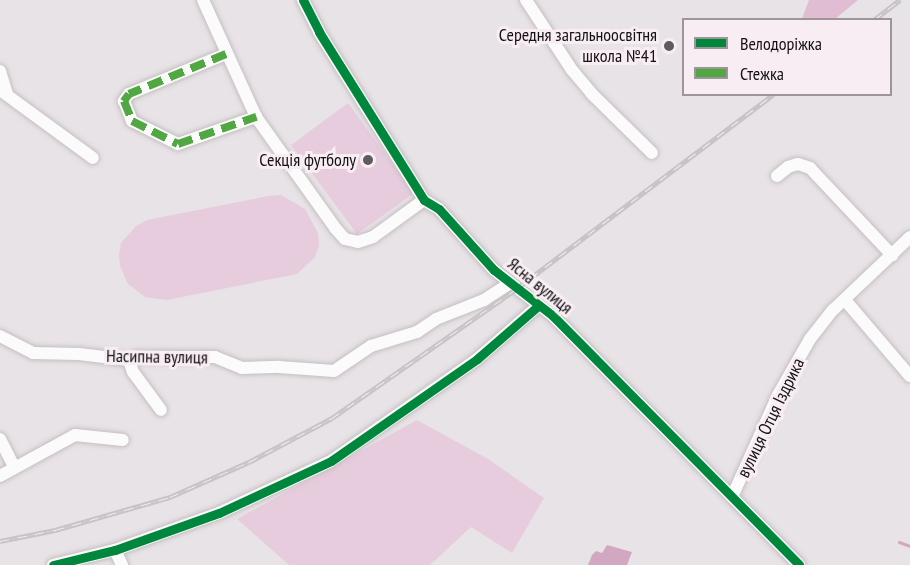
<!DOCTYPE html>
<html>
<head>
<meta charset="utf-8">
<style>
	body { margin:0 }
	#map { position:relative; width:910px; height:565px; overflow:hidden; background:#e8e3e6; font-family:"PT Sans Narrow",sans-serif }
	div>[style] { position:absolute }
	.green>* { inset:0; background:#e7ccdd }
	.forest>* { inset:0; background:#e0bdd3 }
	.water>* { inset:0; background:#d2a7c2 }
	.stream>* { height:3px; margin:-1.5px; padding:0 1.5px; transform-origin:1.5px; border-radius:1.5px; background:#d2a7c2 }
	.roads { filter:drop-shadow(0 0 2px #c4bfc2) drop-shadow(0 0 2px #c4bfc2) }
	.minor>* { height:12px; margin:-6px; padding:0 6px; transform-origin:6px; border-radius:6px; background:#fcfbfb }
	.rail>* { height:5px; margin-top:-2.5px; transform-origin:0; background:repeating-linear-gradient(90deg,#f8edf3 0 9px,#c6c4c6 0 18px); box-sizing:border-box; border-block:2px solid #c6c4c6 }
	.quiet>* { height:8px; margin-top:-4px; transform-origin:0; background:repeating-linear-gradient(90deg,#51a842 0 15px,transparent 0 23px) }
	.cycleway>* { height:9px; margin:-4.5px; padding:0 4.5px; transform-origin:4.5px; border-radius:4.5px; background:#00873e }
	.dots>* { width:16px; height:16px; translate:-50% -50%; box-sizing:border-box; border:3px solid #f8edf3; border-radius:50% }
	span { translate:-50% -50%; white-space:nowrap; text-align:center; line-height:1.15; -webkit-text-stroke:6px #f8edf3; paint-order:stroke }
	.poi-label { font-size:18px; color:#141113 }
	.right { translate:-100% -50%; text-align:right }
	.street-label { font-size:18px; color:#141113 }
	.legend { position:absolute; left:682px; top:18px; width:210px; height:78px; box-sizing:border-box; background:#f8edf3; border:2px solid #9d9599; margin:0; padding:8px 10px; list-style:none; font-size:18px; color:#141113 }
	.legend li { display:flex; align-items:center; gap:12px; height:30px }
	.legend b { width:30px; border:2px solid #9d9599 }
</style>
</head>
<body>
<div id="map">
	<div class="green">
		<i style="clip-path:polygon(348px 103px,414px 193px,357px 234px,291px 145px)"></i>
		<i style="clip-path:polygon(281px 195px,305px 209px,318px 233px,319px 245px,315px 257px,297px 274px,167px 300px,145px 297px,128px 284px,120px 266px,119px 255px,121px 243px,136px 226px,147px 220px,268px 196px)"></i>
		<i style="clip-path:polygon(417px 420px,488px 459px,544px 498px,512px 553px,471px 527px,430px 565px,289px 565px,237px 519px)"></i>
	</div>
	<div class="forest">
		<i style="clip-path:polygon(809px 0,858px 0,835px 19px,802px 19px)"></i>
	</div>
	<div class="water">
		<i style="clip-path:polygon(607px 545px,632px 552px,627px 565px,588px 565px,592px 555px,596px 551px,602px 553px)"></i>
	</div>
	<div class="stream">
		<i style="left:899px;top:542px;width:12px;rotate:20deg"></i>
	</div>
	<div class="roads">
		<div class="minor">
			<i style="left:203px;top:0;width:128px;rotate:65.6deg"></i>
			<i style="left:256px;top:117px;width:138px;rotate:54.5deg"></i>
			<i style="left:336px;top:229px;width:13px;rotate:48deg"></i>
			<i style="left:345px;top:239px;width:13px;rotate:13deg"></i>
			<i style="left:358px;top:242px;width:16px;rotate:-18deg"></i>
			<i style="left:373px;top:237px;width:63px;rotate:-36deg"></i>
			<i style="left:303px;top:0;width:36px;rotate:63deg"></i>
			<i style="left:319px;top:32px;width:198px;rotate:58deg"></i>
			<i style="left:424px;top:200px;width:17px;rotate:31deg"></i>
			<i style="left:439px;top:209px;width:82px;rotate:48deg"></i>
			<i style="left:494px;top:270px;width:75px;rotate:37.9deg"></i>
			<i style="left:553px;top:316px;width:350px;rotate:45.3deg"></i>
			<i style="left:526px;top:0;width:84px;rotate:56.7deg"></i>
			<i style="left:572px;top:70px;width:31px;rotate:50deg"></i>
			<i style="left:592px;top:94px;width:84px;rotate:44.5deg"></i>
			<i style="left:226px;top:54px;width:105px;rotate:157.6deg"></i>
			<i style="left:129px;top:94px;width:9px;rotate:126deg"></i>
			<i style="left:124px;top:101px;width:22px;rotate:68deg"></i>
			<i style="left:132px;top:121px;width:51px;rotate:26.6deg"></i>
			<i style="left:178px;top:144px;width:83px;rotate:-19.1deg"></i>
			<i style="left:0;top:71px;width:24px;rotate:73deg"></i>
			<i style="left:0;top:90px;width:115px;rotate:36.2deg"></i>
			<i style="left:777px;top:176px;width:14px;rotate:-39deg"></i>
			<i style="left:788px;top:167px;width:10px;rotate:-17deg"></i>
			<i style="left:798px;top:164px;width:13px;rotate:18deg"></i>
			<i style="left:810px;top:168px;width:120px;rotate:46.7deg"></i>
			<i style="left:845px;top:300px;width:100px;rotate:49.5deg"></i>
			<i style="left:0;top:336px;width:37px;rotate:27deg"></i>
			<i style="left:33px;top:353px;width:46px;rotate:1.2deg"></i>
			<i style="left:79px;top:354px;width:50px;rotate:6.8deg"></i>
			<i style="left:129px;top:360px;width:9px;rotate:-21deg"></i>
			<i style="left:137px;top:357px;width:78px"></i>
			<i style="left:215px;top:357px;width:29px;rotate:22deg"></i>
			<i style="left:242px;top:368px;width:37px;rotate:-2deg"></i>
			<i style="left:279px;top:367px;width:55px;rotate:4.2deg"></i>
			<i style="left:334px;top:371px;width:45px;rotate:-34deg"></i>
			<i style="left:371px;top:346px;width:48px;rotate:-16.9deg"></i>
			<i style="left:417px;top:332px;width:23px;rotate:-34deg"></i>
			<i style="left:436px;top:319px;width:52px;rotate:-21.6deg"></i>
			<i style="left:484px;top:300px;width:30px;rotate:-33deg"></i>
			<i style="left:129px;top:360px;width:13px;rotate:72deg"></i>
			<i style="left:133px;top:372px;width:47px;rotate:53.6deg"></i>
			<i style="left:0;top:439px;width:30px;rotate:63deg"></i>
			<i style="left:0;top:476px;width:85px;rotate:-28.7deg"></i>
			<i style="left:75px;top:435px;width:48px;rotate:5.9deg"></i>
			<i style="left:732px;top:497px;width:112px;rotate:-65.7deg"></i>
			<i style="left:778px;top:395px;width:64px;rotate:-60.3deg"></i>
			<i style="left:810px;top:339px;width:37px;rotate:-52deg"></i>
			<i style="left:833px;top:310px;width:106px;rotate:-43.5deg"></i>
			<i style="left:115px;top:550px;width:17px;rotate:65deg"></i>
			<i style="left:53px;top:565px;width:64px;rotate:-13.6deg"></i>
			<i style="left:115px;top:550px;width:110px;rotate:-19.6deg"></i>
			<i style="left:219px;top:513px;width:123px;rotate:-24.9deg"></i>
			<i style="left:331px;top:461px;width:178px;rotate:-34.9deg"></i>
			<i style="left:477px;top:359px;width:81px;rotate:-41deg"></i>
		</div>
	</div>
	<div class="rail">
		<i style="left:874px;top:20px;width:33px;rotate:-38deg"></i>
		<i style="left:0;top:541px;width:56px;rotate:-11.3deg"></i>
		<i style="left:55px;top:530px;width:120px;rotate:-16deg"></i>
		<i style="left:170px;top:497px;width:86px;rotate:-23.9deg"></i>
		<i style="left:249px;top:462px;width:94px;rotate:-27.9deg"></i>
		<i style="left:332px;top:418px;width:225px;rotate:-35deg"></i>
		<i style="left:516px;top:289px;width:323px;rotate:-37.1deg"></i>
	</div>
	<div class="quiet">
		<i style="left:226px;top:54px;width:105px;rotate:157.6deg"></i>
		<i style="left:129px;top:94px;width:9px;rotate:126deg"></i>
		<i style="left:124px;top:101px;width:22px;rotate:68deg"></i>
		<i style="left:132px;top:121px;width:51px;rotate:26.6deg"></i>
		<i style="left:178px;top:144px;width:83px;rotate:-19.1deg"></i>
	</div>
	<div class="cycleway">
		<i style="left:303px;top:0;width:36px;rotate:63deg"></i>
		<i style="left:319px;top:32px;width:198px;rotate:58deg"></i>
		<i style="left:424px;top:200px;width:17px;rotate:31deg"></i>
		<i style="left:439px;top:209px;width:82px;rotate:48deg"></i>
		<i style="left:494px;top:270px;width:75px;rotate:37.9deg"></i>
		<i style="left:553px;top:316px;width:350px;rotate:45.3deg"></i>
		<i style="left:53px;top:565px;width:64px;rotate:-13.6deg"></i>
		<i style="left:115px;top:550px;width:110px;rotate:-19.6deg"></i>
		<i style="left:219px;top:513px;width:123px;rotate:-24.9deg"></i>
		<i style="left:331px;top:461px;width:178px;rotate:-34.9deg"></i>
		<i style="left:477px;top:359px;width:81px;rotate:-41deg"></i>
	</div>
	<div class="dots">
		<i style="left:669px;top:46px;background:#5e5a5d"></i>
		<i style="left:368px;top:160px;background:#5e5a5d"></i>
	</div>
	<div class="poi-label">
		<span class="right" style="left:657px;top:46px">Середня загальноосвітня<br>школа №41</span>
		<span class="right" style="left:356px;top:160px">Секція футболу</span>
	</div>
	<div class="street-label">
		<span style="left:540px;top:286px;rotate:39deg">Ясна вулиця</span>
		<span style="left:157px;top:357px;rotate:1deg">Насипна вулиця</span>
		<span style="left:771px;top:418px;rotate:-64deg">вулиця Отця Іздрика</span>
	</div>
	<ul class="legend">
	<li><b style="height:8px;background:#00873e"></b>Велодоріжка</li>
	<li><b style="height:8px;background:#51a842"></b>Стежка</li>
	</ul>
</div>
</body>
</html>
